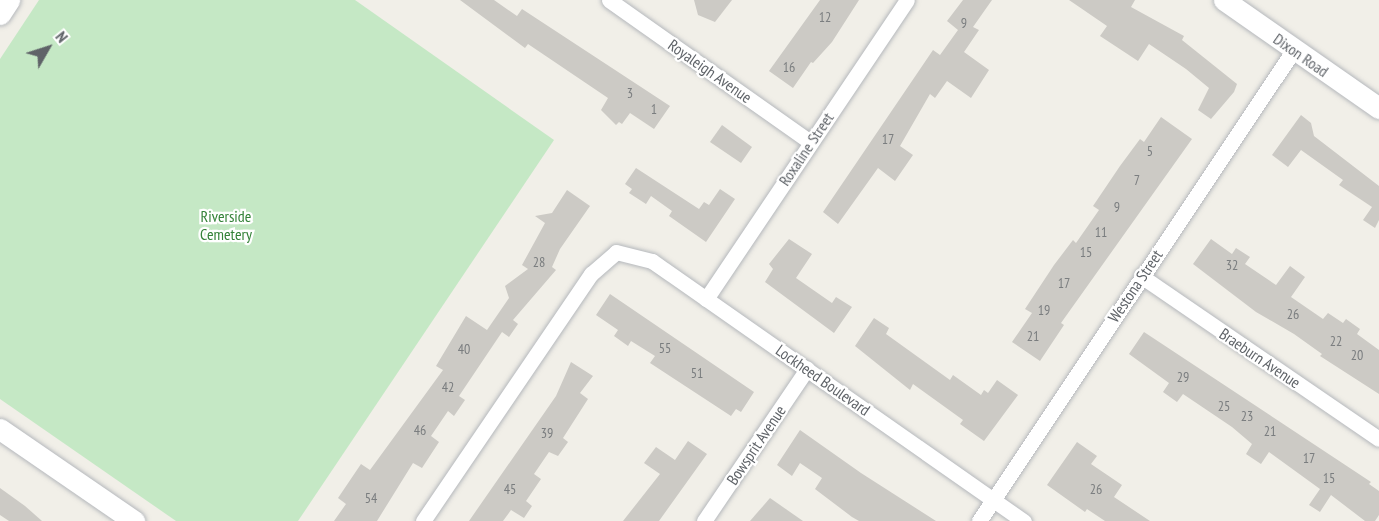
<!DOCTYPE html>
<html>
<head>
<meta charset="utf-8">
<style>
	body { margin:0 }
	#map { position:relative; width:1379px; height:521px; overflow:hidden; background:#f1efe8; font-family:"PT Sans Narrow",sans-serif }
	div>[style] { position:absolute }
	.green>* { inset:0; background:#c5e8c5 }
	.building>* { inset:0; background:#cccac5 }
	.roads { filter:drop-shadow(0 0 2px #b5b8bc) drop-shadow(0 0 2px #b5b8bc) }
	.minor>* { height:15px; margin:-7.5px; padding:0 7.5px; transform-origin:7.5px; border-radius:7.5px; background:#fff }
	.secondary>* { height:21px; margin:-10.5px; padding:0 10.5px; transform-origin:10.5px; border-radius:10.5px; background:#fff }
	span { translate:-50% -50%; white-space:nowrap; text-align:center; line-height:1.15; -webkit-text-stroke:4.5px #fff; paint-order:stroke }
	.number-label { font-size:14px; color:#7a7d7f }
	.number-label span { -webkit-text-stroke-width:0 }
	.street-label { font-size:16px; color:#5f6368 }
	.park-label { font-size:16px; color:#348238 }
	.north { position:absolute; left:18px; top:18px; width:60px; height:60px; -webkit-text-stroke:4px #fff; paint-order:stroke; rotate:51deg; font-size:16px; font-weight:700; line-height:24px; text-align:center; color:#5f6368 }
	.north::after { content:''; display:block; margin:auto; width:21px; height:27px; background:#5f6368; clip-path:polygon(50% 0,100% 100%,50% 72%,0 100%) }
</style>
</head>
<body>
<div id="map">
	<div class="green">
		<i style="clip-path:polygon(39px 0,355px 0,554px 140px,298px 521px,176px 521px,0 399px,0 59px)"></i>
	</div>
	<div class="building">
		<i style="clip-path:polygon(460px 0,494px 0,517px 16px,522px 9px,670px 106px,654px 129px,630px 113px,622px 124px,619px 122px,616px 125px,601px 110px,608px 98px,528px 44px,525px 48px)"></i>
		<i style="clip-path:polygon(694px 0,732px 0,715px 22px,698px 15px)"></i>
		<i style="clip-path:polygon(820px 0,859px 0,832px 42px,813px 63px,811px 62px,793px 88px,769px 71px)"></i>
		<i style="clip-path:polygon(963px 0,992px 0,973px 27px,979px 30px,964px 52px,989px 70px,971px 98px,947px 81px,935px 98px,930px 94px,900px 146px,913px 155px,895px 181px,878px 168px,838px 224px,823px 212px,933px 50px,940px 55px,958px 30px,947px 21px)"></i>
		<i style="clip-path:polygon(1069px 0,1135px 0,1131px 7px,1184px 36px,1182px 40px,1237px 84px,1234px 92px,1211px 119px,1198px 110px,1209px 88px,1186px 69px,1149px 44px,1138px 61px,1100px 36px,1107px 26px)"></i>
		<i style="clip-path:polygon(1301px 115px,1311px 123px,1314px 136px,1379px 186px,1379px 220px,1375px 228px,1363px 220px,1372px 207px,1339px 185px,1343px 180px,1301px 150px,1288px 167px,1272px 155px)"></i>
		<i style="clip-path:polygon(1161px 117px,1192px 139px,1061px 323px,1064px 325px,1040px 361px,1012px 342px,1032px 313px,1025px 309px,1054px 265px,1073px 240px,1076px 243px,1099px 210px,1093px 206px,1120px 166px,1140px 139px,1144px 142px)"></i>
		<i style="clip-path:polygon(722px 125px,752px 147px,741px 163px,710px 142px)"></i>
		<i style="clip-path:polygon(636px 168px,699px 209px,704px 202px,709px 205px,720px 189px,735px 199px,706px 242px,669px 216px,672px 211px,651px 196px,646px 204px,629px 193px,632px 189px,625px 184px)"></i>
		<i style="clip-path:polygon(567px 190px,590px 206px,560px 249px,552px 267px,556px 270px,513px 320px,518px 324px,509px 337px,502px 332px,459px 396px,465px 400px,454px 416px,448px 411px,431px 436px,439px 442px,422px 468px,413px 463px,377px 521px,334px 521px,346px 504px,338px 498px,361px 464px,370px 470px,443px 370px,436px 366px,466px 316px,487px 330px,509px 298px,505px 286px,528px 269px,522px 265px,545px 223px,535px 216px,552px 213px)"></i>
		<i style="clip-path:polygon(789px 239px,812px 254px,796px 278px,832px 303px,836px 297px,852px 307px,834px 333px,765px 282px,773px 269px,769px 264px)"></i>
		<i style="clip-path:polygon(1211px 239px,1232px 254px,1236px 248px,1250px 257px,1245px 264px,1276px 285px,1290px 266px,1305px 277px,1291px 297px,1323px 319px,1328px 313px,1343px 323px,1346px 319px,1360px 329px,1357px 334px,1379px 350px,1379px 394px,1320px 356px,1322px 354px,1294px 334px,1256px 312px,1193px 264px)"></i>
		<i style="clip-path:polygon(610px 294px,754px 392px,741px 412px,736px 409px,731px 416px,650px 363px,655px 356px,631px 341px,628px 346px,614px 336px,618px 330px,596px 315px)"></i>
		<i style="clip-path:polygon(874px 318px,889px 328px,886px 334px,950px 380px,953px 375px,981px 395px,984px 390px,988px 393px,997px 380px,1018px 395px,984px 441px,960px 424px,963px 420px,913px 384px,910px 390px,855px 346px)"></i>
		<i style="clip-path:polygon(1144px 332px,1371px 482px,1369px 484px,1379px 491px,1379px 515px,1375px 521px,1365px 521px,1331px 495px,1320px 512px,1309px 505px,1320px 489px,1269px 452px,1261px 464px,1246px 454px,1252px 444px,1232px 427px,1183px 394px,1177px 402px,1163px 392px,1169px 383px,1129px 354px)"></i>
		<i style="clip-path:polygon(571px 362px,593px 376px,580px 393px,588px 399px,563px 438px,568px 442px,558px 456px,549px 452px,534px 474px,541px 479px,526px 501px,532px 506px,524px 518px,511px 510px,503px 521px,469px 521px,556px 396px)"></i>
		<i style="clip-path:polygon(800px 430px,861px 473px,936px 521px,859px 521px,852px 517px,815px 489px,822px 478px,800px 463px,792px 476px,777px 465px)"></i>
		<i style="clip-path:polygon(688px 441px,707px 454px,659px 521px,623px 521px,660px 474px,644px 463px,656px 447px,675px 460px)"></i>
		<i style="clip-path:polygon(1077px 442px,1097px 456px,1091px 464px,1122px 485px,1114px 497px,1150px 521px,1105px 521px,1087px 509px,1085px 512px,1047px 485px)"></i>
		<i style="clip-path:polygon(0 488px,25px 506px,42px 521px,9px 521px,0 515px)"></i>
		<i style="clip-path:polygon(770px 498px,803px 521px,750px 521px)"></i>
	</div>
	<div class="roads">
		<div class="minor">
			<i style="left:609px;top:0;width:246px;rotate:35.2deg"></i>
			<i style="left:1141px;top:276px;width:288px;rotate:34.4deg"></i>
			<i style="left:706px;top:299px;width:360px;rotate:-56.1deg"></i>
			<i style="left:423px;top:521px;width:299px;rotate:-55.8deg"></i>
			<i style="left:591px;top:274px;width:33px;rotate:-41deg"></i>
			<i style="left:616px;top:252px;width:37px;rotate:14deg"></i>
			<i style="left:652px;top:261px;width:454px;rotate:35deg"></i>
			<i style="left:704px;top:521px;width:184px;rotate:-55.9deg"></i>
			<i style="left:979px;top:521px;width:565px;rotate:-56.25deg"></i>
		</div>
		<div class="secondary">
			<i style="left:1224px;top:0;width:189px;rotate:34.9deg"></i>
			<i style="left:0;top:14px;width:17px;rotate:-57deg"></i>
			<i style="left:0;top:429px;width:163px;rotate:34.5deg"></i>
		</div>
	</div>
	<div class="number-label">
		<span style="left:825px;top:17px">12</span>
		<span style="left:964px;top:23px">9</span>
		<span style="left:789px;top:67px">16</span>
		<span style="left:630px;top:93px">3</span>
		<span style="left:654px;top:109px">1</span>
		<span style="left:888px;top:139px">17</span>
		<span style="left:1150px;top:151px">5</span>
		<span style="left:1137px;top:180px">7</span>
		<span style="left:1117px;top:207px">9</span>
		<span style="left:1101px;top:232px">11</span>
		<span style="left:1086px;top:252px">15</span>
		<span style="left:539px;top:262px">28</span>
		<span style="left:1232px;top:265px">32</span>
		<span style="left:1064px;top:283px">17</span>
		<span style="left:1044px;top:310px">19</span>
		<span style="left:1293px;top:314px">26</span>
		<span style="left:1033px;top:336px">21</span>
		<span style="left:1336px;top:341px">22</span>
		<span style="left:665px;top:348px">55</span>
		<span style="left:464px;top:349px">40</span>
		<span style="left:1357px;top:355px">20</span>
		<span style="left:697px;top:373px">51</span>
		<span style="left:1183px;top:377px">29</span>
		<span style="left:448px;top:387px">42</span>
		<span style="left:1224px;top:406px">25</span>
		<span style="left:1247px;top:416px">23</span>
		<span style="left:420px;top:430px">46</span>
		<span style="left:1270px;top:431px">21</span>
		<span style="left:547px;top:433px">39</span>
		<span style="left:1309px;top:458px">17</span>
		<span style="left:1329px;top:478px">15</span>
		<span style="left:510px;top:489px">45</span>
		<span style="left:1096px;top:489px">26</span>
		<span style="left:371px;top:498px">54</span>
	</div>
	<div class="street-label">
		<span style="left:1301px;top:55px;rotate:35deg">Dixon Road</span>
		<span style="left:710px;top:71px;rotate:35deg">Royaleigh Avenue</span>
		<span style="left:806px;top:149px;rotate:-56deg">Roxaline Street</span>
		<span style="left:1135px;top:286px;rotate:-56deg">Westona Street</span>
		<span style="left:1260px;top:358px;rotate:34deg">Braeburn Avenue</span>
		<span style="left:823px;top:380px;rotate:35deg">Lockheed Boulevard</span>
		<span style="left:756px;top:445px;rotate:-56deg">Bowsprit Avenue</span>
	</div>
	<div class="park-label">
		<span style="left:226px;top:225px">Riverside<br>Cemetery</span>
	</div>
	<div class="north">N</div>
</div>
</body>
</html>
